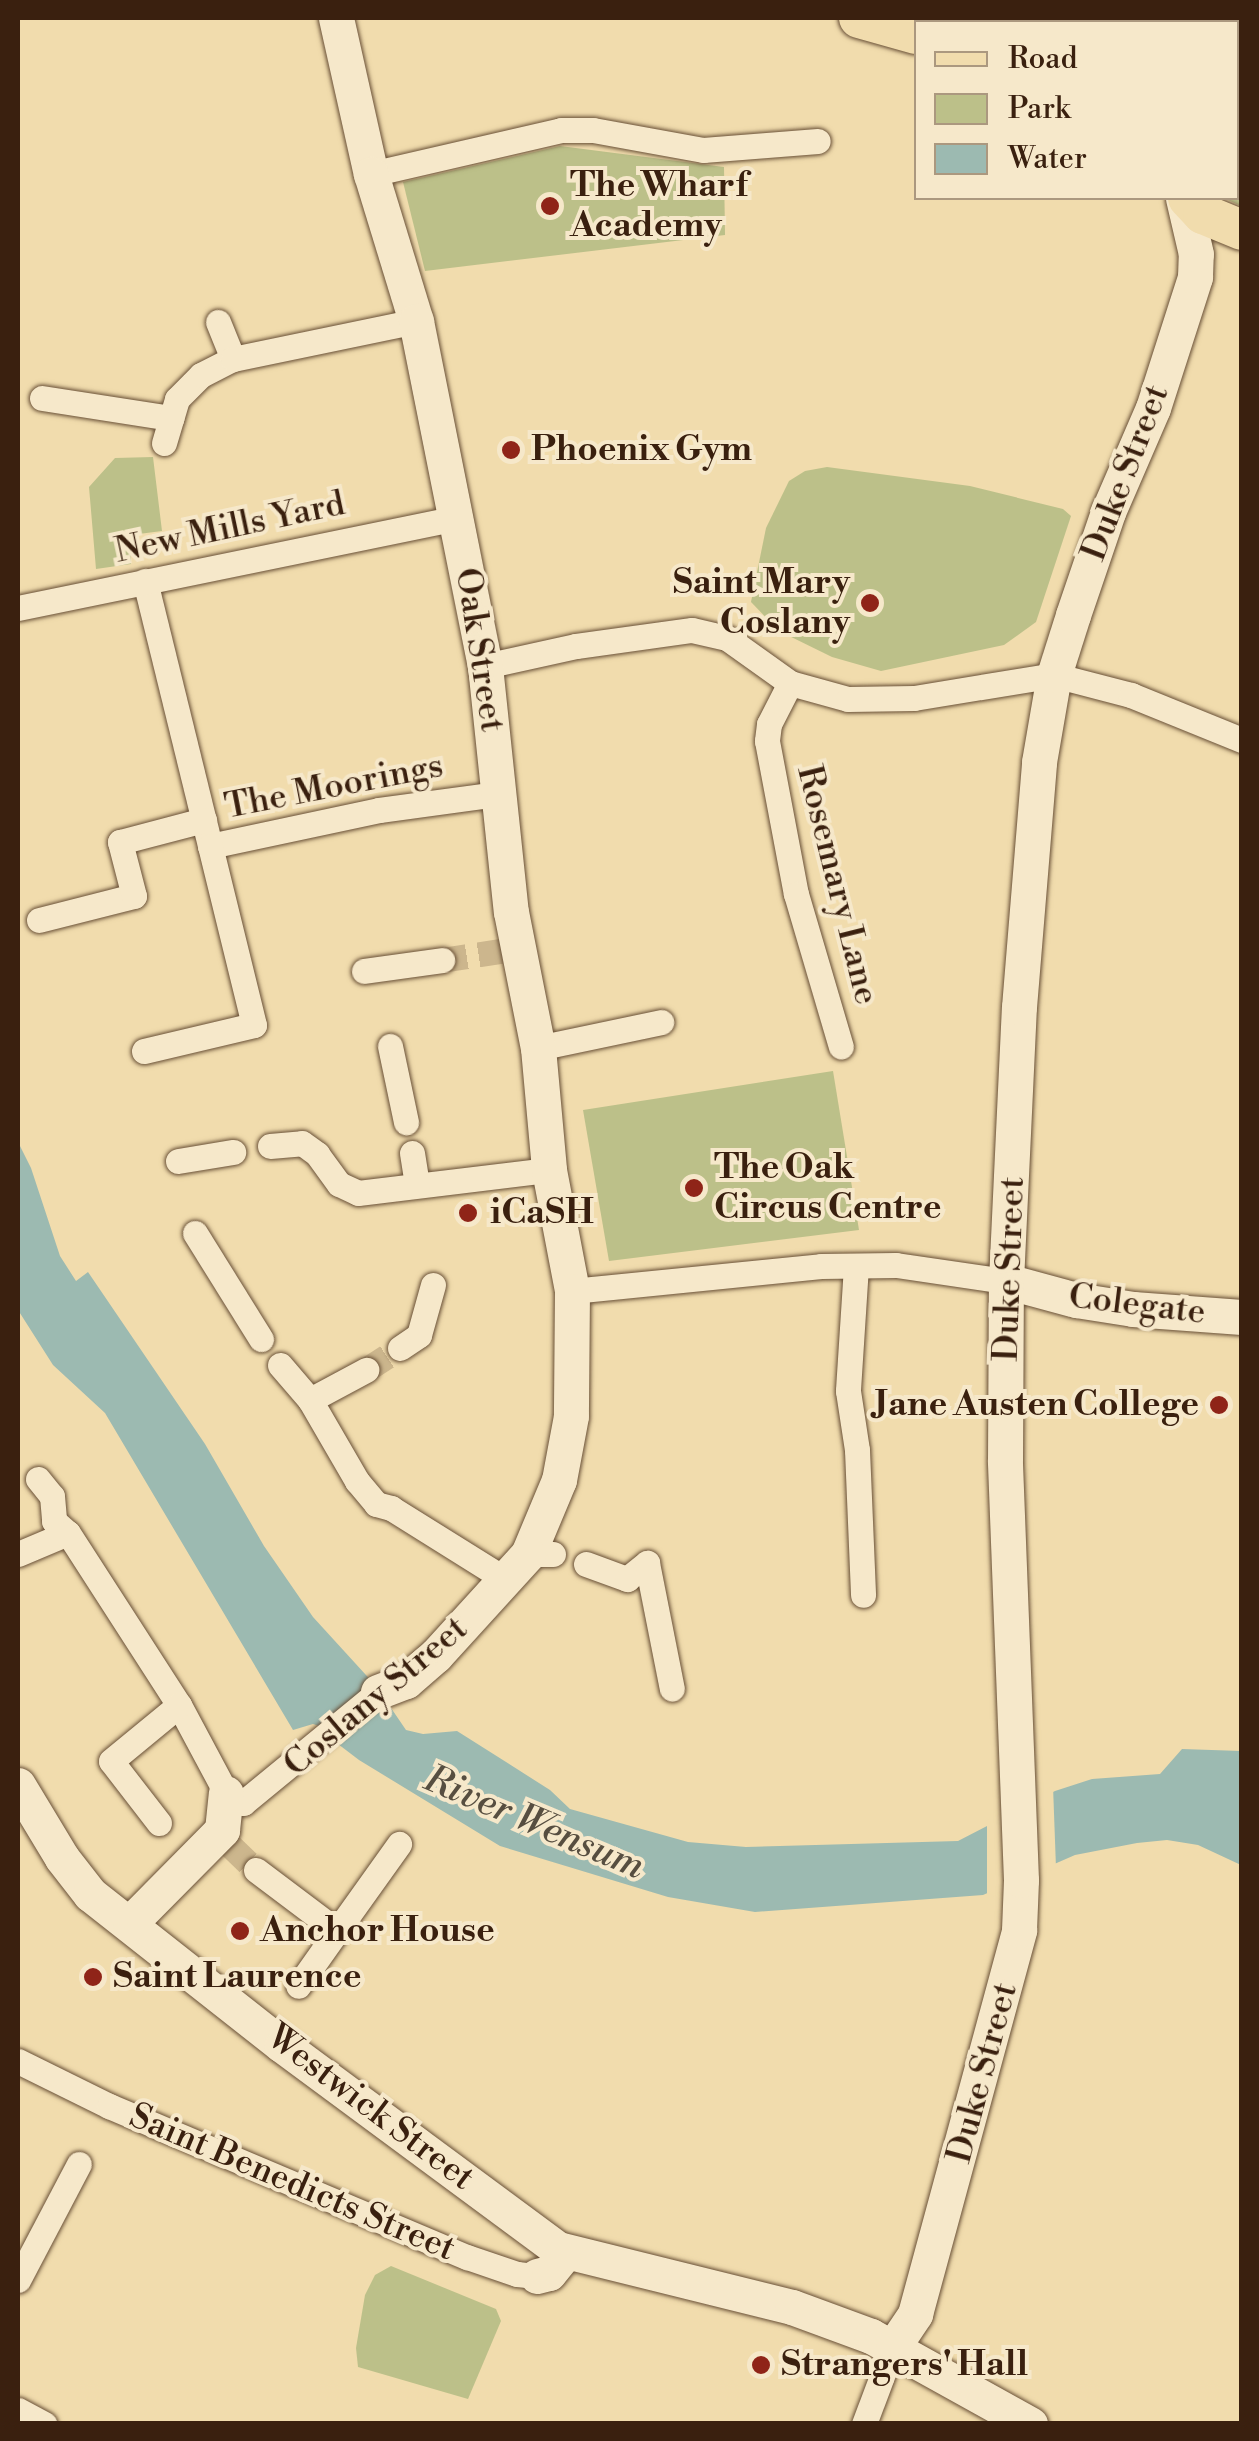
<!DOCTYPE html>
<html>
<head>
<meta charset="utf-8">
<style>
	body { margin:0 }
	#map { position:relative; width:1259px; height:2441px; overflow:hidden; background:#f1dcad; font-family:"Libre Bodoni",serif }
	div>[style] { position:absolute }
	.green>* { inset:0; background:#bcc089 }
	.water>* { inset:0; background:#9cbab1 }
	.pier>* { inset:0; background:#f1dcad }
	.street-tunnel>* { height:25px; margin-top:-12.5px; transform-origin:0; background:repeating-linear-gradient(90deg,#ccb68d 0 25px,transparent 0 37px) }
	.roads { filter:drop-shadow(0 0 2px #684f36) drop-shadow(0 0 2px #684f36) }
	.street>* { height:25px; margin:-12.5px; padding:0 12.5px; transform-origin:12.5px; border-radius:12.5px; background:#f6e8ca }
	.secondary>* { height:35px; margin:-17.5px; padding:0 17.5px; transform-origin:17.5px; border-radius:17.5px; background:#f6e8ca }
	.primary>* { height:40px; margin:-20px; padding:0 20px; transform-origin:20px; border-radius:20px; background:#f1dcad }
	.dots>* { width:28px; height:28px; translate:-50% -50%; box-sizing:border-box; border:5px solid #f6e8ca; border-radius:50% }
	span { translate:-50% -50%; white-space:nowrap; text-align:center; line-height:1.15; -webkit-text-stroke:8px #f6e8ca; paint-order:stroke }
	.poi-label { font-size:35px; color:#3a200f; font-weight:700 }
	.left { translate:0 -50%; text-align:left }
	.right { translate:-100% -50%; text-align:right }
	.street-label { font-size:35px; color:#3a200f }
	.water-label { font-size:38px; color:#574e40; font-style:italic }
	.frame { position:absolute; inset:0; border:20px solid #3a200f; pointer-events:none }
	.legend { position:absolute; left:914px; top:20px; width:325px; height:180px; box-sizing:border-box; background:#f6e8ca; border:2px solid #ab987f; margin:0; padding:12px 18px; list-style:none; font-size:30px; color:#3a200f }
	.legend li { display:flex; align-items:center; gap:20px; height:50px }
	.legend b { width:50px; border:2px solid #ab987f }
</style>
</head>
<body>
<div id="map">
	<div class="green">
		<i style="clip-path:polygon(1241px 69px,1242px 69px,1241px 206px,1224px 198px,1236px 198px,1236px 71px)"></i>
		<i style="clip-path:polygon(560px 146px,724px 167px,725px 235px,425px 271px,403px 182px)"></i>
		<i style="clip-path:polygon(153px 457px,162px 531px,131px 535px,131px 564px,96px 569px,89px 487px,115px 458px)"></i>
		<i style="clip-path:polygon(827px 467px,970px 486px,1063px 509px,1071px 516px,1036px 622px,1004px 645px,881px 671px,832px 657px,779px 631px,751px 602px,766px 528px,789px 481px,805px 471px)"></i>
		<i style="clip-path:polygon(833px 1071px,859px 1230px,609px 1261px,583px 1110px)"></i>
		<i style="clip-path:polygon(391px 2266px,496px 2309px,501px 2321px,468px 2399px,358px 2367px,356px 2348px,365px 2295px,375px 2275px)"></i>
	</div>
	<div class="water">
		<i style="clip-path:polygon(18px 1142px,31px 1168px,60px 1256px,76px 1281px,88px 1272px,205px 1444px,264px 1546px,313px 1617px,376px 1686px,406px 1730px,423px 1734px,457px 1731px,550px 1790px,570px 1809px,688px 1842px,746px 1847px,958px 1841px,1055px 1791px,1092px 1779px,1160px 1774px,1182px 1749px,1241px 1751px,1241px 1865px,1198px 1845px,1167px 1840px,1137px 1843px,1075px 1855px,983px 1895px,755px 1912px,668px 1897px,500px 1846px,359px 1760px,338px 1744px,328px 1729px,313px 1724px,293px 1730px,105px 1413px,53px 1365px,18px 1310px)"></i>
	</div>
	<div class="pier">
		<i style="clip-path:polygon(1053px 1786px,1056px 1868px,987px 1899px,987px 1820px)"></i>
	</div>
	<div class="street-tunnel">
		<i style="left:442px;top:960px;width:60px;rotate:-8.7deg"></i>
		<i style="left:366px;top:1370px;width:40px;rotate:-32.9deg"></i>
		<i style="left:230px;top:1845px;width:36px;rotate:44deg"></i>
	</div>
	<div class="roads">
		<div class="street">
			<i style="left:371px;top:174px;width:195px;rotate:-13deg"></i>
			<i style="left:561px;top:130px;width:32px"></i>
			<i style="left:593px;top:130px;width:112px;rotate:10.3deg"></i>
			<i style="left:703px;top:150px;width:115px;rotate:-4.5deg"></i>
			<i style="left:218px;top:322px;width:40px;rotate:68deg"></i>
			<i style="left:42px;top:398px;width:131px;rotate:8.8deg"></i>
			<i style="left:164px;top:443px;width:46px;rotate:-73.5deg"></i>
			<i style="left:177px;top:399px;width:34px;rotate:-45deg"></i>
			<i style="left:201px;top:375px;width:36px;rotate:-27deg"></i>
			<i style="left:233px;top:359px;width:187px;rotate:-11.7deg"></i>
			<i style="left:145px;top:581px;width:273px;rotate:76.2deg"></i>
			<i style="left:210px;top:846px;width:173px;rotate:-12deg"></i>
			<i style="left:379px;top:810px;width:120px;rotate:-7.7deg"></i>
			<i style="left:18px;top:608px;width:448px;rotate:-11.6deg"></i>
			<i style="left:485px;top:666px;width:93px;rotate:-12.4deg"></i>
			<i style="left:576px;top:646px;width:117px;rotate:-7.9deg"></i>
			<i style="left:692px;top:630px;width:36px;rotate:13deg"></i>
			<i style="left:727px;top:638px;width:77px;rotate:35.5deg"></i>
			<i style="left:790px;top:683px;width:60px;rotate:15.4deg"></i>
			<i style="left:848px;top:699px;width:66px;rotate:-0.9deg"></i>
			<i style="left:914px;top:698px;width:142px;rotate:-9.3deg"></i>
			<i style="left:1054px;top:675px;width:80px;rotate:14.6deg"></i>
			<i style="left:1131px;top:695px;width:120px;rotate:22.1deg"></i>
			<i style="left:790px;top:683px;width:46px;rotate:117.1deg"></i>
			<i style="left:769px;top:724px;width:17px;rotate:97deg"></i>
			<i style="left:767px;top:741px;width:156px;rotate:79.3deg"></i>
			<i style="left:796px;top:894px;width:159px;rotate:73.6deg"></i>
			<i style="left:39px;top:920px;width:98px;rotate:-14.2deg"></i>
			<i style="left:134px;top:896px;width:56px;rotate:-104.5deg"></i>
			<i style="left:120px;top:842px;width:87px;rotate:-14.7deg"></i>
			<i style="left:364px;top:971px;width:79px;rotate:-8deg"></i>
			<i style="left:390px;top:1046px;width:78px;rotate:78.1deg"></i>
			<i style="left:538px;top:1048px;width:126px;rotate:-11.9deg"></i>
			<i style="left:144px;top:1051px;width:113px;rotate:-13.3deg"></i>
			<i style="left:254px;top:1025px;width:184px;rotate:-103.8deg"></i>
			<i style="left:270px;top:1146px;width:32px;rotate:-5deg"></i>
			<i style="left:302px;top:1143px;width:19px;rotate:36deg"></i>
			<i style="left:317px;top:1154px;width:37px;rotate:54deg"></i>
			<i style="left:339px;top:1184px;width:21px;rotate:25deg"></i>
			<i style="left:358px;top:1193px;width:192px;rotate:-6.9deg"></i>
			<i style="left:412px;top:1153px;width:32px;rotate:81deg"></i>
			<i style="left:178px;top:1161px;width:56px;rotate:-9.3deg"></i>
			<i style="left:195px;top:1233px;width:125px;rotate:58.1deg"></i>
			<i style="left:856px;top:1266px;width:125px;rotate:93.7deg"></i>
			<i style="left:848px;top:1391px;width:60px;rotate:81.3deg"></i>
			<i style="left:857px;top:1450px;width:145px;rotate:87.6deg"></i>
			<i style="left:572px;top:1291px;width:250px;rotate:-5.7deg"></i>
			<i style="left:821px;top:1266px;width:75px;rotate:-0.8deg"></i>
			<i style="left:896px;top:1265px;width:111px;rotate:8.3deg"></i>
			<i style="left:400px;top:1348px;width:23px;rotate:-34deg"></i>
			<i style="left:419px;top:1335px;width:52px;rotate:-74.4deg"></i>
			<i style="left:280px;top:1365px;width:46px;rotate:49.4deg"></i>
			<i style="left:310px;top:1400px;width:94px;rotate:59.9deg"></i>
			<i style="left:357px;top:1481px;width:30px;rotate:50deg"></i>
			<i style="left:376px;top:1504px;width:16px;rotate:15deg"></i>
			<i style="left:391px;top:1508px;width:138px;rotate:32deg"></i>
			<i style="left:310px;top:1400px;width:64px;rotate:-28.2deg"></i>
			<i style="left:38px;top:1479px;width:22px;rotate:51deg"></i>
			<i style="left:52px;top:1496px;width:25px;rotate:85deg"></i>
			<i style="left:54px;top:1521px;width:18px;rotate:41deg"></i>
			<i style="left:68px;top:1533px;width:205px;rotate:57.2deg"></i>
			<i style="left:179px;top:1705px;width:100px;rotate:61.9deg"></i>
			<i style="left:226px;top:1793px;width:20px;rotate:30deg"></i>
			<i style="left:243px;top:1803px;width:175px;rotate:-39.4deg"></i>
			<i style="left:18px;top:1554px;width:54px;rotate:-22.8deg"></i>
			<i style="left:528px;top:1554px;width:25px"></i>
			<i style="left:586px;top:1564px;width:44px;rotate:20.1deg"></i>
			<i style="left:627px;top:1579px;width:26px;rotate:-39deg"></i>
			<i style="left:647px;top:1563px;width:128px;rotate:78.8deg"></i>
			<i style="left:159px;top:1823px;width:78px;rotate:-127.7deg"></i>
			<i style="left:111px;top:1761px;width:88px;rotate:-39.5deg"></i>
			<i style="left:256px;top:1870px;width:101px;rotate:37deg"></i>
			<i style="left:337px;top:1931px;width:67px;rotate:125.3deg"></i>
			<i style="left:337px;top:1931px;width:107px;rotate:-54.5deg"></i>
			<i style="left:18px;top:2061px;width:102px;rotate:26.3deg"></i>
			<i style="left:109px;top:2106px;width:389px;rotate:22.9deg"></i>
			<i style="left:467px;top:2257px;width:53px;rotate:18.8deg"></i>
			<i style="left:517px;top:2274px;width:20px;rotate:6deg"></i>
			<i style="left:18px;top:2280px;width:131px;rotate:-62.3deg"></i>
			<i style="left:18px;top:2410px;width:30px;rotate:28deg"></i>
			<i style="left:864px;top:2424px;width:82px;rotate:-69.4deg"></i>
		</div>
		<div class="secondary">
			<i style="left:336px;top:18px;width:160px;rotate:77.4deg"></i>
			<i style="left:371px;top:174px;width:154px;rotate:73deg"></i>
			<i style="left:416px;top:321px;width:352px;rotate:78.7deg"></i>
			<i style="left:485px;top:666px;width:247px;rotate:84deg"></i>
			<i style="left:511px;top:912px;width:139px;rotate:78.8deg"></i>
			<i style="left:538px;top:1048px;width:122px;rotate:84.8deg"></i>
			<i style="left:549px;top:1170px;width:123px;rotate:79.2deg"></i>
			<i style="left:572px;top:1291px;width:125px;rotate:90.5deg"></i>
			<i style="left:571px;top:1416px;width:65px;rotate:100.6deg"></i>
			<i style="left:559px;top:1480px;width:80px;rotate:112.7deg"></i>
			<i style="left:528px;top:1554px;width:137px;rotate:132.3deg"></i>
			<i style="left:436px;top:1655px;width:40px;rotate:139deg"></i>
			<i style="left:406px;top:1681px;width:30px;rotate:159deg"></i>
			<i style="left:1006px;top:1281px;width:73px;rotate:15.2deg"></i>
			<i style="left:1076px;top:1300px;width:58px;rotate:9deg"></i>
			<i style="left:1133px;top:1309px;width:109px;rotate:4.2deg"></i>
			<i style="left:18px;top:1785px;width:85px;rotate:58.9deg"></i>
			<i style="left:62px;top:1858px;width:46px;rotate:52.1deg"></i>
			<i style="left:90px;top:1894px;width:244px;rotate:38.2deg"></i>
			<i style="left:282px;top:2045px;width:343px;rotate:36.5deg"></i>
			<i style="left:558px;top:2249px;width:241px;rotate:13.9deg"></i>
			<i style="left:792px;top:2307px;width:84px;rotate:20.2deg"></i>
			<i style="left:871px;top:2336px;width:182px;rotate:29deg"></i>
			<i style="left:130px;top:1923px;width:131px;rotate:-45.3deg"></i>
			<i style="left:222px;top:1830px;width:37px;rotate:-84deg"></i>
			<i style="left:537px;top:2276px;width:12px;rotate:-14deg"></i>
			<i style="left:549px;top:2273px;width:26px;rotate:-51deg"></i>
			<i style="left:893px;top:2347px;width:40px;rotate:-56deg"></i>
			<i style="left:915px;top:2314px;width:398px;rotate:-74.8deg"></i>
			<i style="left:1019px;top:1930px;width:50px;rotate:-87.7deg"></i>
			<i style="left:1021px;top:1880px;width:420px;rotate:-92.2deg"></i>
			<i style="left:1005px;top:1460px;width:179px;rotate:-89.7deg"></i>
			<i style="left:1006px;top:1281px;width:274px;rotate:-87.3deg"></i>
			<i style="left:1019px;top:1007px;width:246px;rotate:-85.3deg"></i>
			<i style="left:1039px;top:762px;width:88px;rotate:-80.2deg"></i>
			<i style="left:1054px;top:675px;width:63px;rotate:-72.4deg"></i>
			<i style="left:1073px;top:615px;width:109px;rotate:-71.2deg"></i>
			<i style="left:1108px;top:512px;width:113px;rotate:-66.6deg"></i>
			<i style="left:1153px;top:408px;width:138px;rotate:-72.2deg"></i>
			<i style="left:1195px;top:277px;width:23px;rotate:-88deg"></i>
			<i style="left:1196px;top:254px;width:57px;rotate:-103.1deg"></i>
		</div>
		<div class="primary">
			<i style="left:859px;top:18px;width:59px;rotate:15.7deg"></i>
			<i style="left:984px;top:18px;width:18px;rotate:13deg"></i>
			<i style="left:1236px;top:41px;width:7px;rotate:-27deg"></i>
			<i style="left:1188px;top:198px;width:22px;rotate:47deg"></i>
			<i style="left:1203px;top:214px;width:42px;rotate:22.3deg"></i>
		</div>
	</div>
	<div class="dots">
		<i style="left:550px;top:206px;background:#8f2418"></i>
		<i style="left:511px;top:450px;background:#8f2418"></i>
		<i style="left:870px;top:603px;background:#8f2418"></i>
		<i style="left:694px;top:1188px;background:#8f2418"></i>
		<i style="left:468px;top:1213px;background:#8f2418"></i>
		<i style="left:1219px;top:1405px;background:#8f2418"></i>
		<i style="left:240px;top:1931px;background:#8f2418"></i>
		<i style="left:93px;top:1977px;background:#8f2418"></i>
		<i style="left:761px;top:2365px;background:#8f2418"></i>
	</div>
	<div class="poi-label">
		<span class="left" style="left:570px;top:206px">The Wharf<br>Academy</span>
		<span class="left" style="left:531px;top:450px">Phoenix Gym</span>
		<span class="right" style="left:850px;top:603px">Saint Mary<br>Coslany</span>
		<span class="left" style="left:714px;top:1188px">The Oak<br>Circus Centre</span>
		<span class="left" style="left:490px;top:1213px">iCaSH</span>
		<span class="right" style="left:1199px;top:1405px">Jane Austen College</span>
		<span class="left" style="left:260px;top:1931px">Anchor House</span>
		<span class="left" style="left:113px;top:1977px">Saint Laurence</span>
		<span class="left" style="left:781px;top:2365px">Strangers' Hall</span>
	</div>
	<div class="street-label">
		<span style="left:1126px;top:473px;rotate:-69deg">Duke Street</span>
		<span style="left:230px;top:528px;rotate:-12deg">New Mills Yard</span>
		<span style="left:479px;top:650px;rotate:81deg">Oak Street</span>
		<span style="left:334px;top:787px;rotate:-11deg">The Moorings</span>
		<span style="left:837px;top:885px;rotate:76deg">Rosemary Lane</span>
		<span style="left:1010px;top:1269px;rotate:-88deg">Duke Street</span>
		<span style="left:1137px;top:1305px;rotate:7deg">Colegate</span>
		<span style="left:376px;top:1697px;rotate:-40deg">Coslany Street</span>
		<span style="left:983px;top:2073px;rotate:-75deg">Duke Street</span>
		<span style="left:370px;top:2108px;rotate:37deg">Westwick Street</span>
		<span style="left:292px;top:2183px;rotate:23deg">Saint Benedicts Street</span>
	</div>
	<div class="water-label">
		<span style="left:534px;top:1823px;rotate:23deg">River Wensum</span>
	</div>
	<div class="frame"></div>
	<ul class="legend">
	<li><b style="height:12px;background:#f1dcad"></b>Road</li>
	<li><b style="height:28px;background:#bcc089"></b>Park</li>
	<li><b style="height:28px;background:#9cbab1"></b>Water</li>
	</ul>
</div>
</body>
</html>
